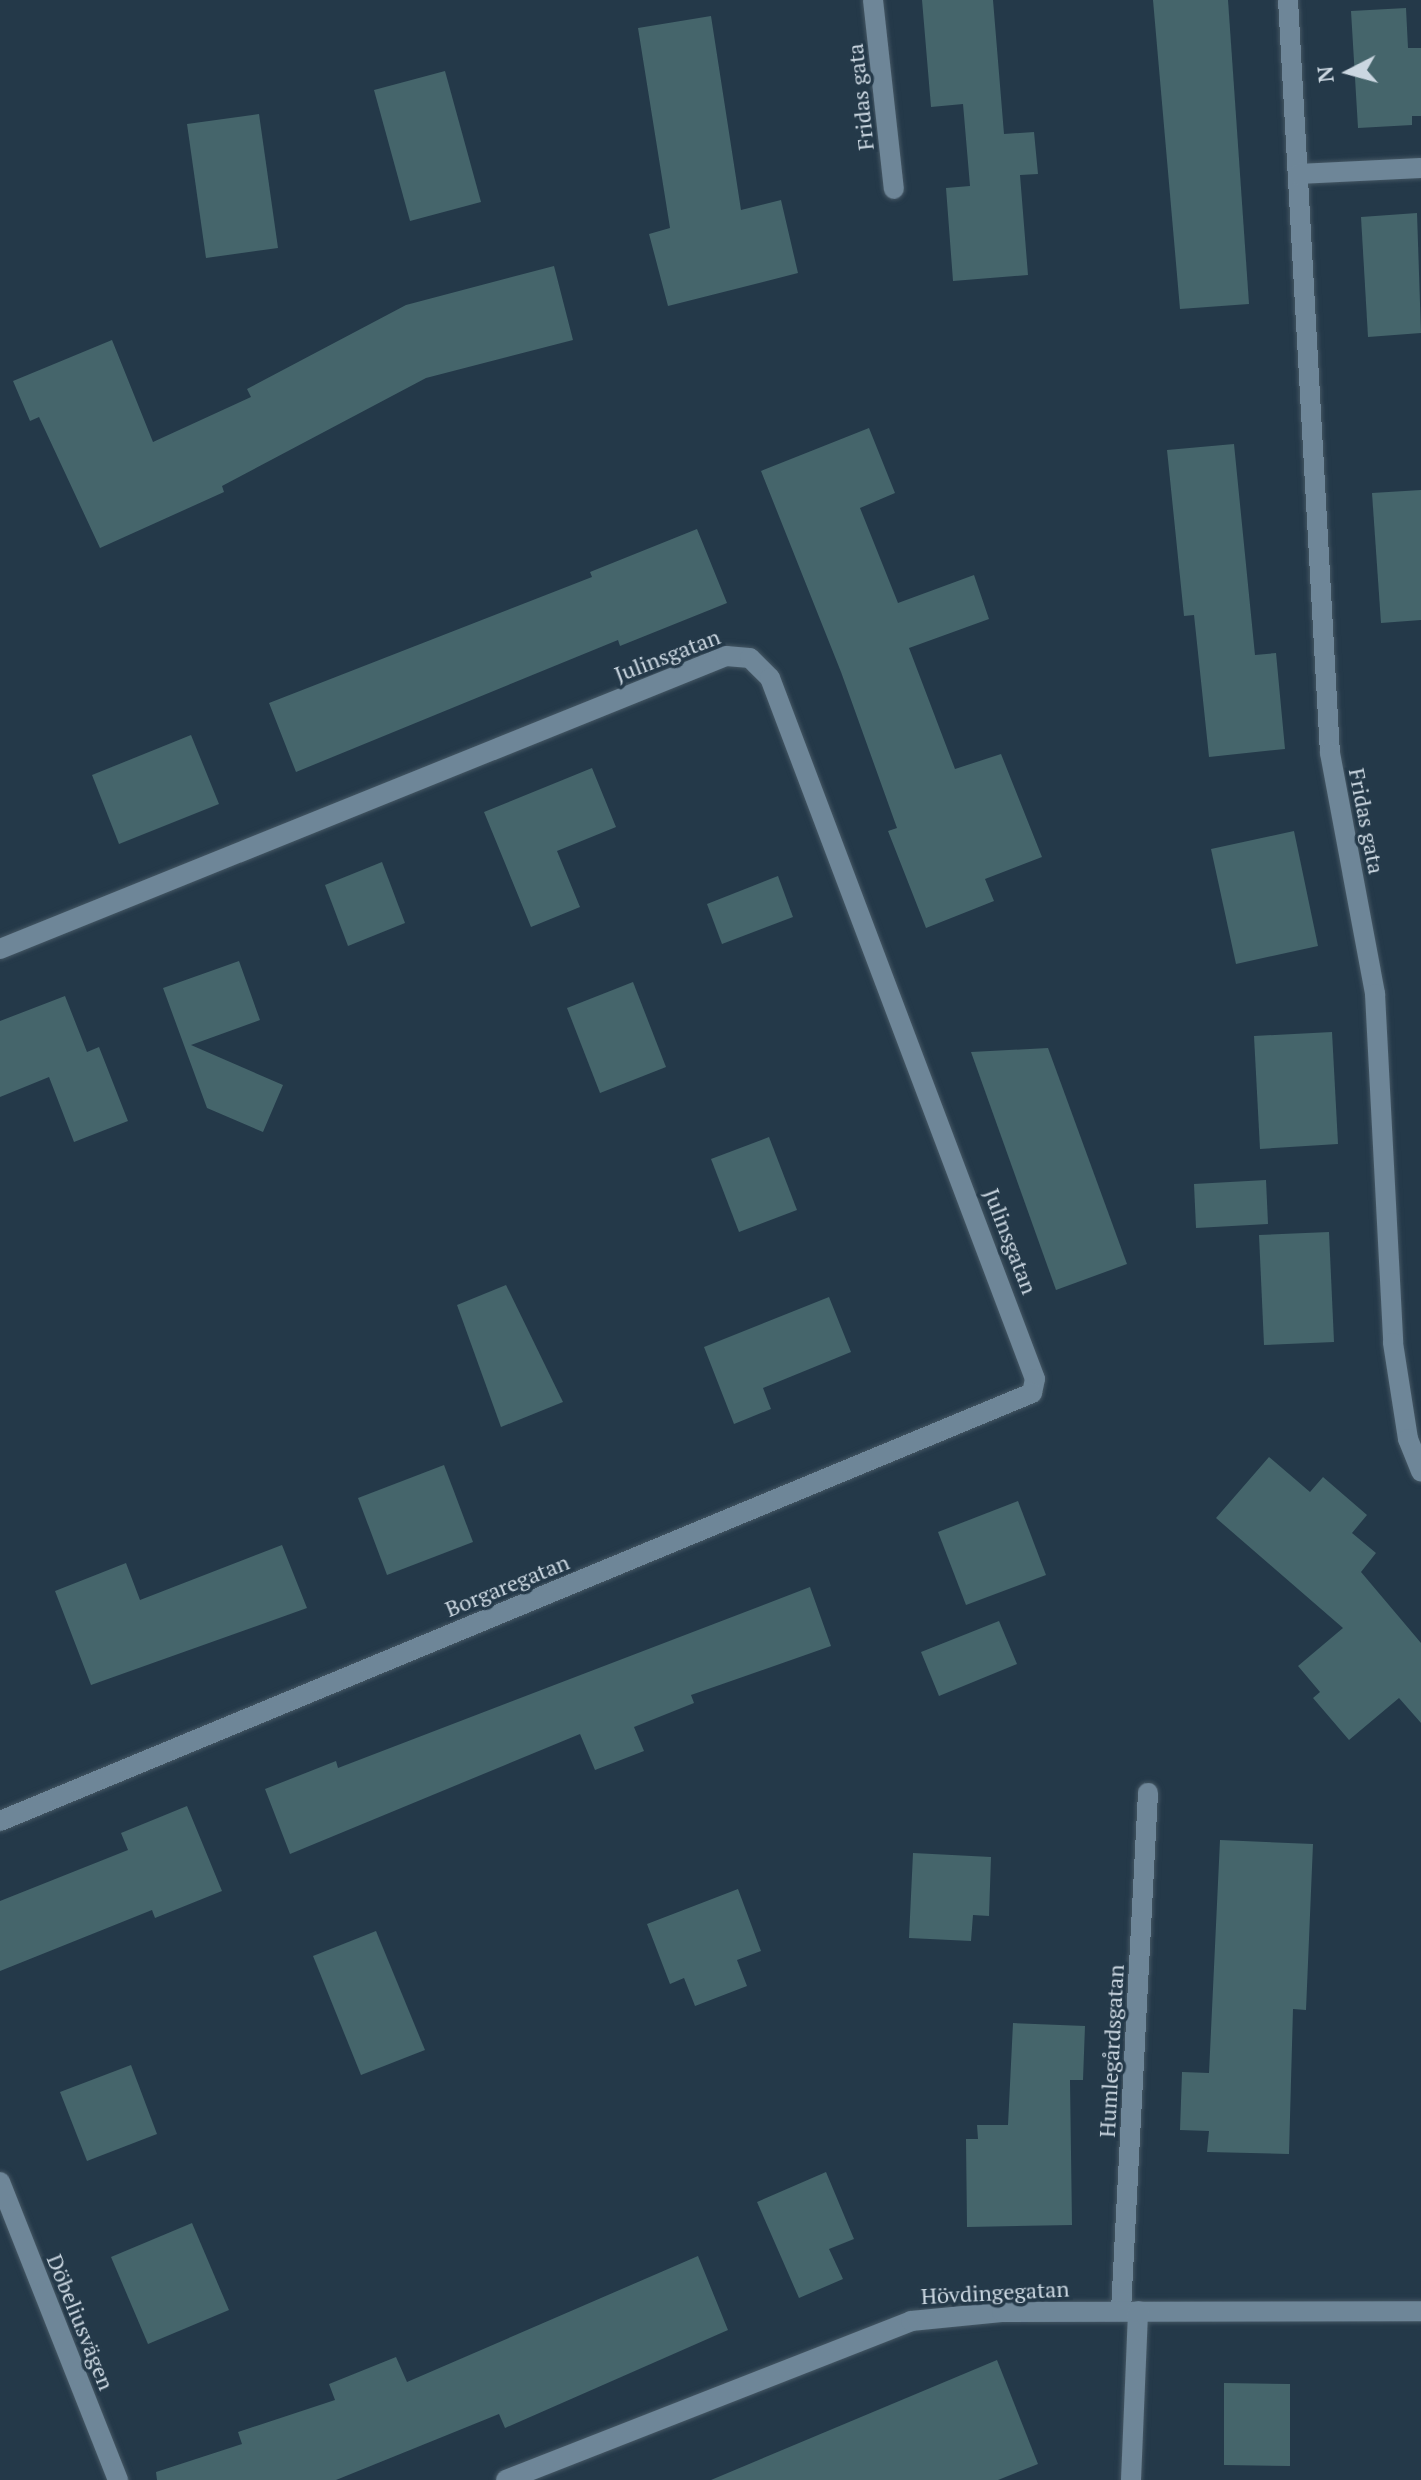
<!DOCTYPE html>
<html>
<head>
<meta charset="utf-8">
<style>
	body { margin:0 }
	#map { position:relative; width:1421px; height:2480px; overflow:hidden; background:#243949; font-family:"PT Serif",serif }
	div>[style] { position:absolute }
	.building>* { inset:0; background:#45656b }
	.roads { filter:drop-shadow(0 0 2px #455764) drop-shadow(0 0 2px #455764) }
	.minor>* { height:20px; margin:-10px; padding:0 10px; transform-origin:10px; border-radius:10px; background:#6e8698 }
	span { translate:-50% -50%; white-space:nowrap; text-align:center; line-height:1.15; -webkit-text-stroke:7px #243949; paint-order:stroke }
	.street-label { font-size:22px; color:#cbd7e1 }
	.north { position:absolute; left:1309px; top:32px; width:80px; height:80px; -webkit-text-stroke:6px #243949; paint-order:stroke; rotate:264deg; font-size:22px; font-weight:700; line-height:32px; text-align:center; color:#cbd7e1 }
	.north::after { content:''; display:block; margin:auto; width:28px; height:36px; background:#cbd7e1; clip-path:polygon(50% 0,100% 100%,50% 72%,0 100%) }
</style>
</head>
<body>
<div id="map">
	<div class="building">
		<i style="clip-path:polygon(922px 0,993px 0,1004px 134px,1034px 132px,1038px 174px,1020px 175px,1028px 275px,953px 281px,946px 188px,970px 186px,963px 104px,931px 107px)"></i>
		<i style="clip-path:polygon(1153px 0,1228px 0,1249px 304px,1180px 309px)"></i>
		<i style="clip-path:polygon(1406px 8px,1408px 48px,1421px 48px,1421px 116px,1412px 116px,1412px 125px,1358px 128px,1351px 11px)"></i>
		<i style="clip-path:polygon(711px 16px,741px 210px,781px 200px,798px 273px,668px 306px,649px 234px,670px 228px,638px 28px)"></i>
		<i style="clip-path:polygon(445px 71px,481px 202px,410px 221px,374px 90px)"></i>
		<i style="clip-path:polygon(259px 114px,278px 248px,206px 258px,187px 124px)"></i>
		<i style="clip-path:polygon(1417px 213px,1421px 333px,1368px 337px,1361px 217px)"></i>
		<i style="clip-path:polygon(554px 266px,573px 340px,426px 378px,222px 486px,224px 492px,100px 548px,39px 417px,30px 421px,13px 381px,112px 340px,153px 442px,251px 397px,247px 389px,406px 305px)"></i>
		<i style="clip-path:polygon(869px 428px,895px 493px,860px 508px,898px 603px,974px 575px,989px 619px,909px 648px,955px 769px,1001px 754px,1042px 857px,985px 879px,994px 901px,926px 928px,888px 831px,897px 828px,841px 672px,761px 471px)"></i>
		<i style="clip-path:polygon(1234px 444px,1255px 655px,1276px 653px,1285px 749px,1209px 757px,1194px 615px,1184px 616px,1167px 450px)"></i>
		<i style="clip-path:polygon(1421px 490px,1421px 620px,1381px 623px,1372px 493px)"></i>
		<i style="clip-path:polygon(697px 529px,727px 603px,620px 646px,618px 640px,296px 772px,269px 703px,592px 577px,590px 572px)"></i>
		<i style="clip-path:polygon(191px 735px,219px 804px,119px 844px,92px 775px)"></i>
		<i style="clip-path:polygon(592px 768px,616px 827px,557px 851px,580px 907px,531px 927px,484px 812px)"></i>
		<i style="clip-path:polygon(1294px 831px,1318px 946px,1236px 964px,1211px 849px)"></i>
		<i style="clip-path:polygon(382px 862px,405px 923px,348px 946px,325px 885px)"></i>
		<i style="clip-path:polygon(778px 876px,793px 917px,722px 944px,707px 904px)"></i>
		<i style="clip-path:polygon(239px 961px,260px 1020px,191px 1045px,283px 1085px,263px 1132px,207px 1108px,163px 988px)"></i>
		<i style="clip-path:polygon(633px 982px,666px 1067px,600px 1093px,567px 1008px)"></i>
		<i style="clip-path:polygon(65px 996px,87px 1052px,99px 1047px,128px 1121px,74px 1142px,49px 1077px,0 1097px,0 1021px)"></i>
		<i style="clip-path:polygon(1332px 1032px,1338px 1144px,1260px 1149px,1254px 1036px)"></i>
		<i style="clip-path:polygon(1048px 1048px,1127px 1264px,1056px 1290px,971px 1052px)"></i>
		<i style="clip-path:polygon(769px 1137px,797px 1210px,739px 1232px,711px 1159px)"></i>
		<i style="clip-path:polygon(1266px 1180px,1268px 1224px,1196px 1228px,1194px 1184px)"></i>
		<i style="clip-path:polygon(1329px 1232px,1334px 1342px,1264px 1345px,1259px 1235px)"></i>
		<i style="clip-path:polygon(506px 1285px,563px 1402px,501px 1427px,457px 1305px)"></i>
		<i style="clip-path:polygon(829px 1297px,851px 1352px,763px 1388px,771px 1409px,734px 1424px,704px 1347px)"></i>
		<i style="clip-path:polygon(1269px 1457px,1310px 1492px,1323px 1477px,1367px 1515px,1352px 1533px,1376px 1553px,1361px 1572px,1421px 1643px,1421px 1723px,1399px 1698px,1349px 1740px,1313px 1698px,1320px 1692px,1298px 1666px,1343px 1628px,1216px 1518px)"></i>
		<i style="clip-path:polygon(444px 1465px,473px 1542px,387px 1575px,358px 1498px)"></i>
		<i style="clip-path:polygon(1018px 1501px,1046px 1575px,966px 1605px,938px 1532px)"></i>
		<i style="clip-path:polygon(282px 1545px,307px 1608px,91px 1685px,55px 1591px,126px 1563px,140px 1600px)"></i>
		<i style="clip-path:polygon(810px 1587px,831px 1646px,691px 1695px,694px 1703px,634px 1727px,644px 1751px,595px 1770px,580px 1734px,290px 1854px,265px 1789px,336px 1761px,338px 1768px)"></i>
		<i style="clip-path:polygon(999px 1621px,1017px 1664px,939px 1696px,921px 1652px)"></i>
		<i style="clip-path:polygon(187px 1806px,222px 1891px,155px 1918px,152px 1910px,0 1971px,0 1901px,128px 1850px,121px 1833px)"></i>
		<i style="clip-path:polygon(1220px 1840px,1313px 1844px,1306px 2010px,1293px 2009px,1289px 2154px,1207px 2152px,1209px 2131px,1180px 2130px,1182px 2072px,1209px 2073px)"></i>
		<i style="clip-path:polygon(913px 1853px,991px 1857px,989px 1916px,973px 1915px,971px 1941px,909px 1938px)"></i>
		<i style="clip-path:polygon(738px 1889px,761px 1951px,737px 1960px,747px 1986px,695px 2006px,684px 1978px,670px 1984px,647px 1924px)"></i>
		<i style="clip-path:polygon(376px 1931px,425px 2050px,361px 2075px,313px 1956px)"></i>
		<i style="clip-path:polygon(1013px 2023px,1085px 2026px,1083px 2080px,1070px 2080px,1072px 2225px,967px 2227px,966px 2139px,978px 2139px,977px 2125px,1008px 2125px)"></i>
		<i style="clip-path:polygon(131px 2065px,157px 2134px,87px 2161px,60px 2092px)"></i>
		<i style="clip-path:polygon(826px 2172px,854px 2239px,829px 2249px,843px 2279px,799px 2298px,757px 2202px)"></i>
		<i style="clip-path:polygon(192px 2223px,229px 2310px,148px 2344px,111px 2257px)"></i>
		<i style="clip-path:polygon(698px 2256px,728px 2330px,505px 2428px,499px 2414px,336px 2480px,157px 2480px,156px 2472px,242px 2444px,238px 2432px,335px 2400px,329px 2384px,396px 2357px,407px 2382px)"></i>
		<i style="clip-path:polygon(997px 2360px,1038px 2464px,998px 2480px,711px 2480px)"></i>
		<i style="clip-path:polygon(1224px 2383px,1290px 2384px,1290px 2466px,1224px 2465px)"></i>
	</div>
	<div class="roads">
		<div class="minor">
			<i style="left:873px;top:0;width:190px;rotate:83.7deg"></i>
			<i style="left:1288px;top:0;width:754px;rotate:86.81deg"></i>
			<i style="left:1330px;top:753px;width:245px;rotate:79.4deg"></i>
			<i style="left:1375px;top:994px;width:349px;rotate:87deg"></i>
			<i style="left:1393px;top:1343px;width:97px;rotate:81.1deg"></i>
			<i style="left:1408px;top:1439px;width:35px;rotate:68deg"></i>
			<i style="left:1298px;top:174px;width:123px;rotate:-2.8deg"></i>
			<i style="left:0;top:949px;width:783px;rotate:-21.98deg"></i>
			<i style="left:726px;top:656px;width:24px;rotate:5deg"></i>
			<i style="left:750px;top:658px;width:28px;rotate:45deg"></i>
			<i style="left:770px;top:678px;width:749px;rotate:69.29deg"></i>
			<i style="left:1035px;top:1379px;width:14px;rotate:102deg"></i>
			<i style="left:1032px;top:1393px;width:1117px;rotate:157.47deg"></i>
			<i style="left:0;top:2182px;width:321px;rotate:68.4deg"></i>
			<i style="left:1121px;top:2310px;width:518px;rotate:-87.01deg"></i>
			<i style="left:506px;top:2480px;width:435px;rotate:-21.4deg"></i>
			<i style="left:911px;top:2321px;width:91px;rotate:-5.6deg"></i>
			<i style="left:1002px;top:2312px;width:419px;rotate:-0.1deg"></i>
			<i style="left:1131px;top:2480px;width:169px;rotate:-87.6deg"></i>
		</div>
	</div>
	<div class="street-label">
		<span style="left:860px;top:97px;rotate:-96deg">Fridas gata</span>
		<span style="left:667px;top:655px;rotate:-21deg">Julinsgatan</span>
		<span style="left:1367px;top:821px;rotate:79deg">Fridas gata</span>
		<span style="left:1011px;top:1241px;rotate:69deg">Julinsgatan</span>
		<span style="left:507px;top:1585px;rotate:-22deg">Borgaregatan</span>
		<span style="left:1111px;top:2051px;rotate:-87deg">Humlegårdsgatan</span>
		<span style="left:995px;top:2292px;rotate:-3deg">Hövdingegatan</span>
		<span style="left:81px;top:2322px;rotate:68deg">Döbeliusvägen</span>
	</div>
	<div class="north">N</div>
</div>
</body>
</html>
